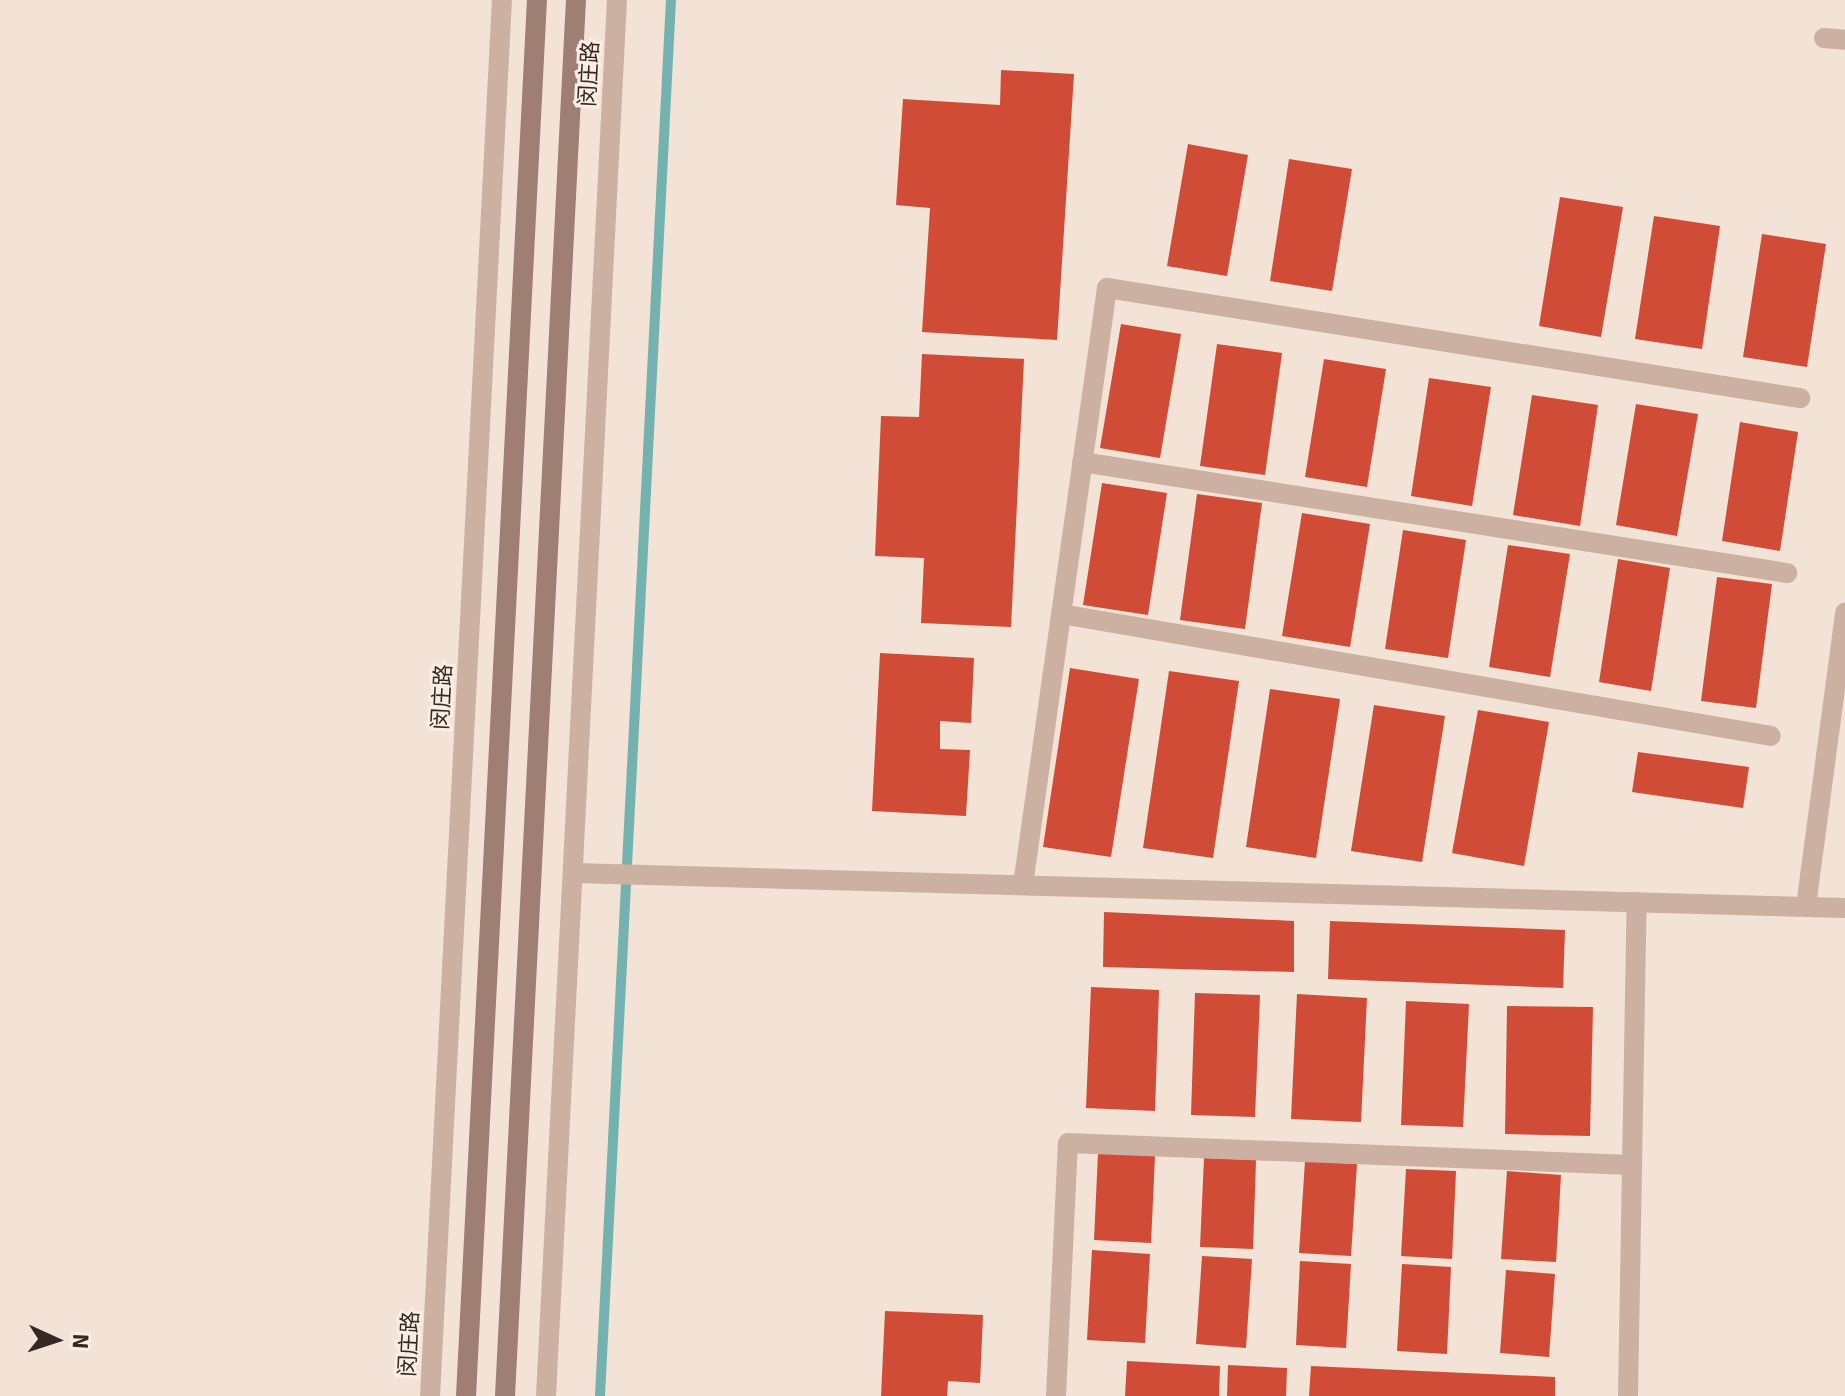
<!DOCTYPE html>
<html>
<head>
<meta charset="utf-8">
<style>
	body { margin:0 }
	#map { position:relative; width:1845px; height:1396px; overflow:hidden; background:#f3e2d6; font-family:Signika,"Noto Sans SC",sans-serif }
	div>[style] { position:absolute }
	.stream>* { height:10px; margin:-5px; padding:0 5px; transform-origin:5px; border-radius:5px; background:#73b2ae }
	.building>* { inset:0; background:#d04c37 }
	.minor>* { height:20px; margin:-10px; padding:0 10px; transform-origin:10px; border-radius:10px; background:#ccb0a2 }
	.tertiary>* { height:20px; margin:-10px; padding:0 10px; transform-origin:10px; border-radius:10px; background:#ccb0a2 }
	.secondary>* { height:20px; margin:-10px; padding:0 10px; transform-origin:10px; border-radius:10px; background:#9f7e73 }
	span { translate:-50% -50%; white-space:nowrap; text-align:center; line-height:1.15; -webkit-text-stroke:6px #faede3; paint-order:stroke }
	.street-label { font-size:22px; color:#352825 }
	.north { position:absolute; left:16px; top:1300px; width:80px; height:80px; -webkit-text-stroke:6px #faede3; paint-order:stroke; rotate:93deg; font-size:22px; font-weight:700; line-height:32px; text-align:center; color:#352825 }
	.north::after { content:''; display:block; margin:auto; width:28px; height:36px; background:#352825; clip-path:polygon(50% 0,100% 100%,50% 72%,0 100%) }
</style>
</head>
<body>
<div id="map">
	<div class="stream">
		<i style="left:600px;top:1396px;width:1398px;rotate:-87.09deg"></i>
	</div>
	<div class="building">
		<i style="clip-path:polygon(1001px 70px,1074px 74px,1057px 340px,922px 332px,930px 208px,896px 205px,903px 99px,1000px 105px)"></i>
		<i style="clip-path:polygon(1188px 144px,1248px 155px,1227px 276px,1167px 266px)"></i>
		<i style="clip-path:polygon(1289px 159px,1352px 169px,1332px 291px,1270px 281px)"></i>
		<i style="clip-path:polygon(1560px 197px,1623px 207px,1601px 337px,1539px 326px)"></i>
		<i style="clip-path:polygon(1654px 216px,1720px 226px,1702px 349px,1635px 339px)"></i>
		<i style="clip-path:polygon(1762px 234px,1826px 244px,1807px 367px,1743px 357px)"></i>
		<i style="clip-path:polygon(1121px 324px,1181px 334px,1160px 458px,1100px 448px)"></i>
		<i style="clip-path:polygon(1217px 344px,1282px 353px,1265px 475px,1200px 466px)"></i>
		<i style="clip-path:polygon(922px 354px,1024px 359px,1011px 627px,921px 623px,924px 558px,875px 556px,881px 416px,919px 417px)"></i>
		<i style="clip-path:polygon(1324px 359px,1386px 369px,1367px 487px,1305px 477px)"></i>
		<i style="clip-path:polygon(1429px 378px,1491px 387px,1472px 506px,1411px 496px)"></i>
		<i style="clip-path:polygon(1532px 395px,1598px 405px,1580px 526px,1513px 515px)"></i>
		<i style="clip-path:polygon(1636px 404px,1698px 414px,1677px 536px,1616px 525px)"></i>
		<i style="clip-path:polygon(1740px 422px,1798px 432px,1780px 551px,1722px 541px)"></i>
		<i style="clip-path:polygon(1102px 483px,1167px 493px,1148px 615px,1083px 605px)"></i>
		<i style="clip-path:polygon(1197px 494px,1262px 503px,1245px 629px,1180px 620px)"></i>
		<i style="clip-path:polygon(1302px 513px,1370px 524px,1350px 647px,1282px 636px)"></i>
		<i style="clip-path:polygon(1403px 530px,1466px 540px,1448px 658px,1385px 649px)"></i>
		<i style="clip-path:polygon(1508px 545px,1570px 554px,1550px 677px,1489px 667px)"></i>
		<i style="clip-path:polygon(1618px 559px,1670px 568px,1651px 691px,1599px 682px)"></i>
		<i style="clip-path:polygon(1717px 577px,1772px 584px,1756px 708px,1701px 701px)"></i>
		<i style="clip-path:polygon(880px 653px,974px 658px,971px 723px,940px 721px,940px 749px,970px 750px,966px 816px,872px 811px)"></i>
		<i style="clip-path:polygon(1070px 668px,1139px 679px,1111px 857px,1043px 847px)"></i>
		<i style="clip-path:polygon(1169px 671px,1239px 681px,1213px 858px,1143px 848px)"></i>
		<i style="clip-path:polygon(1270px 689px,1340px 699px,1316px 858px,1246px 847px)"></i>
		<i style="clip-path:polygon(1374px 705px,1445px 716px,1422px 862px,1351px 851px)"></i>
		<i style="clip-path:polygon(1478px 710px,1549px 722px,1524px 866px,1452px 853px)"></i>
		<i style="clip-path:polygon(1638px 752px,1749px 767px,1743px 808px,1632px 792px)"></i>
		<i style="clip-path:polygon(1104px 912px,1294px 921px,1294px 972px,1103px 967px)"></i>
		<i style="clip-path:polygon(1330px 921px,1565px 930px,1563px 988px,1328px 979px)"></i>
		<i style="clip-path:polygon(1091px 987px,1159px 990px,1155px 1111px,1086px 1108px)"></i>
		<i style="clip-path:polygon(1195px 993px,1260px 995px,1255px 1117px,1191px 1115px)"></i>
		<i style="clip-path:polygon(1297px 994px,1367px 998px,1361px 1122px,1291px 1119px)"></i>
		<i style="clip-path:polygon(1406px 1001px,1469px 1004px,1463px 1127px,1401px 1125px)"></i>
		<i style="clip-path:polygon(1507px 1006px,1593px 1007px,1590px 1136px,1505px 1134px)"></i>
		<i style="clip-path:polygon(1098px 1153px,1155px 1156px,1151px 1243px,1094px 1240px)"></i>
		<i style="clip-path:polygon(1204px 1158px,1256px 1160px,1253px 1249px,1200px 1247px)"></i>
		<i style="clip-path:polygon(1305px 1161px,1357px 1164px,1351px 1256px,1299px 1253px)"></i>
		<i style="clip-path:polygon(1406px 1169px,1456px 1171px,1452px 1259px,1401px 1256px)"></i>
		<i style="clip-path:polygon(1507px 1171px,1561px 1175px,1556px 1262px,1501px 1259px)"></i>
		<i style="clip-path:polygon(1092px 1250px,1150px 1254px,1145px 1343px,1087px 1340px)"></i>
		<i style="clip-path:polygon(1202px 1256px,1252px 1259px,1246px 1348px,1196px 1344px)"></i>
		<i style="clip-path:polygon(1300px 1261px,1351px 1264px,1346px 1348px,1296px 1345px)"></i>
		<i style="clip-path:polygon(1402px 1264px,1451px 1267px,1447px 1354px,1397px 1351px)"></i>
		<i style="clip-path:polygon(1506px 1270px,1555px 1274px,1549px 1357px,1500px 1353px)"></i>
		<i style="clip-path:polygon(885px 1311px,983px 1315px,980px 1383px,948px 1381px,947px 1396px,881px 1396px)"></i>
		<i style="clip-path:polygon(1127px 1361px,1220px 1366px,1219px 1396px,1125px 1396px)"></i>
		<i style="clip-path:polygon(1228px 1365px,1287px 1368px,1286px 1396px,1227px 1396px)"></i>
		<i style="clip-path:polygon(1311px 1366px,1555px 1377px,1555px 1396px,1309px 1396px)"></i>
	</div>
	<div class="minor">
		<i style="left:1824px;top:38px;width:21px;rotate:5deg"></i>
		<i style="left:1082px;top:462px;width:714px;rotate:8.95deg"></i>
		<i style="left:1061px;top:614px;width:720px;rotate:9.75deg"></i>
		<i style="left:573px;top:873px;width:1272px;rotate:1.58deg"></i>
		<i style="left:1023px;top:885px;width:603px;rotate:-81.99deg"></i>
		<i style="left:1107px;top:288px;width:702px;rotate:9.02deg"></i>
		<i style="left:1806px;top:906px;width:296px;rotate:-82.4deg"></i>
		<i style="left:1056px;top:1396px;width:253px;rotate:-87.3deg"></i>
		<i style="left:1068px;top:1143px;width:564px;rotate:2.23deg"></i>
		<i style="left:1628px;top:1396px;width:494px;rotate:-89deg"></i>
	</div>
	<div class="tertiary">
		<i style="left:430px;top:1396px;width:1398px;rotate:-87.05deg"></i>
		<i style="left:546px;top:1396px;width:1398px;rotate:-87.09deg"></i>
	</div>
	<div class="secondary">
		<i style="left:466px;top:1396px;width:1398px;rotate:-87.09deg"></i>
		<i style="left:505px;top:1396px;width:1398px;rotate:-87.09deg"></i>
	</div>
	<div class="street-label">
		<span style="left:589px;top:74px;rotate:-87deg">闵庄路</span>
		<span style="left:442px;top:697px;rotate:-87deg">闵庄路</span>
		<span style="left:409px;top:1344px;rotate:-87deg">闵庄路</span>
	</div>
	<div class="north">N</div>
</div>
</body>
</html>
